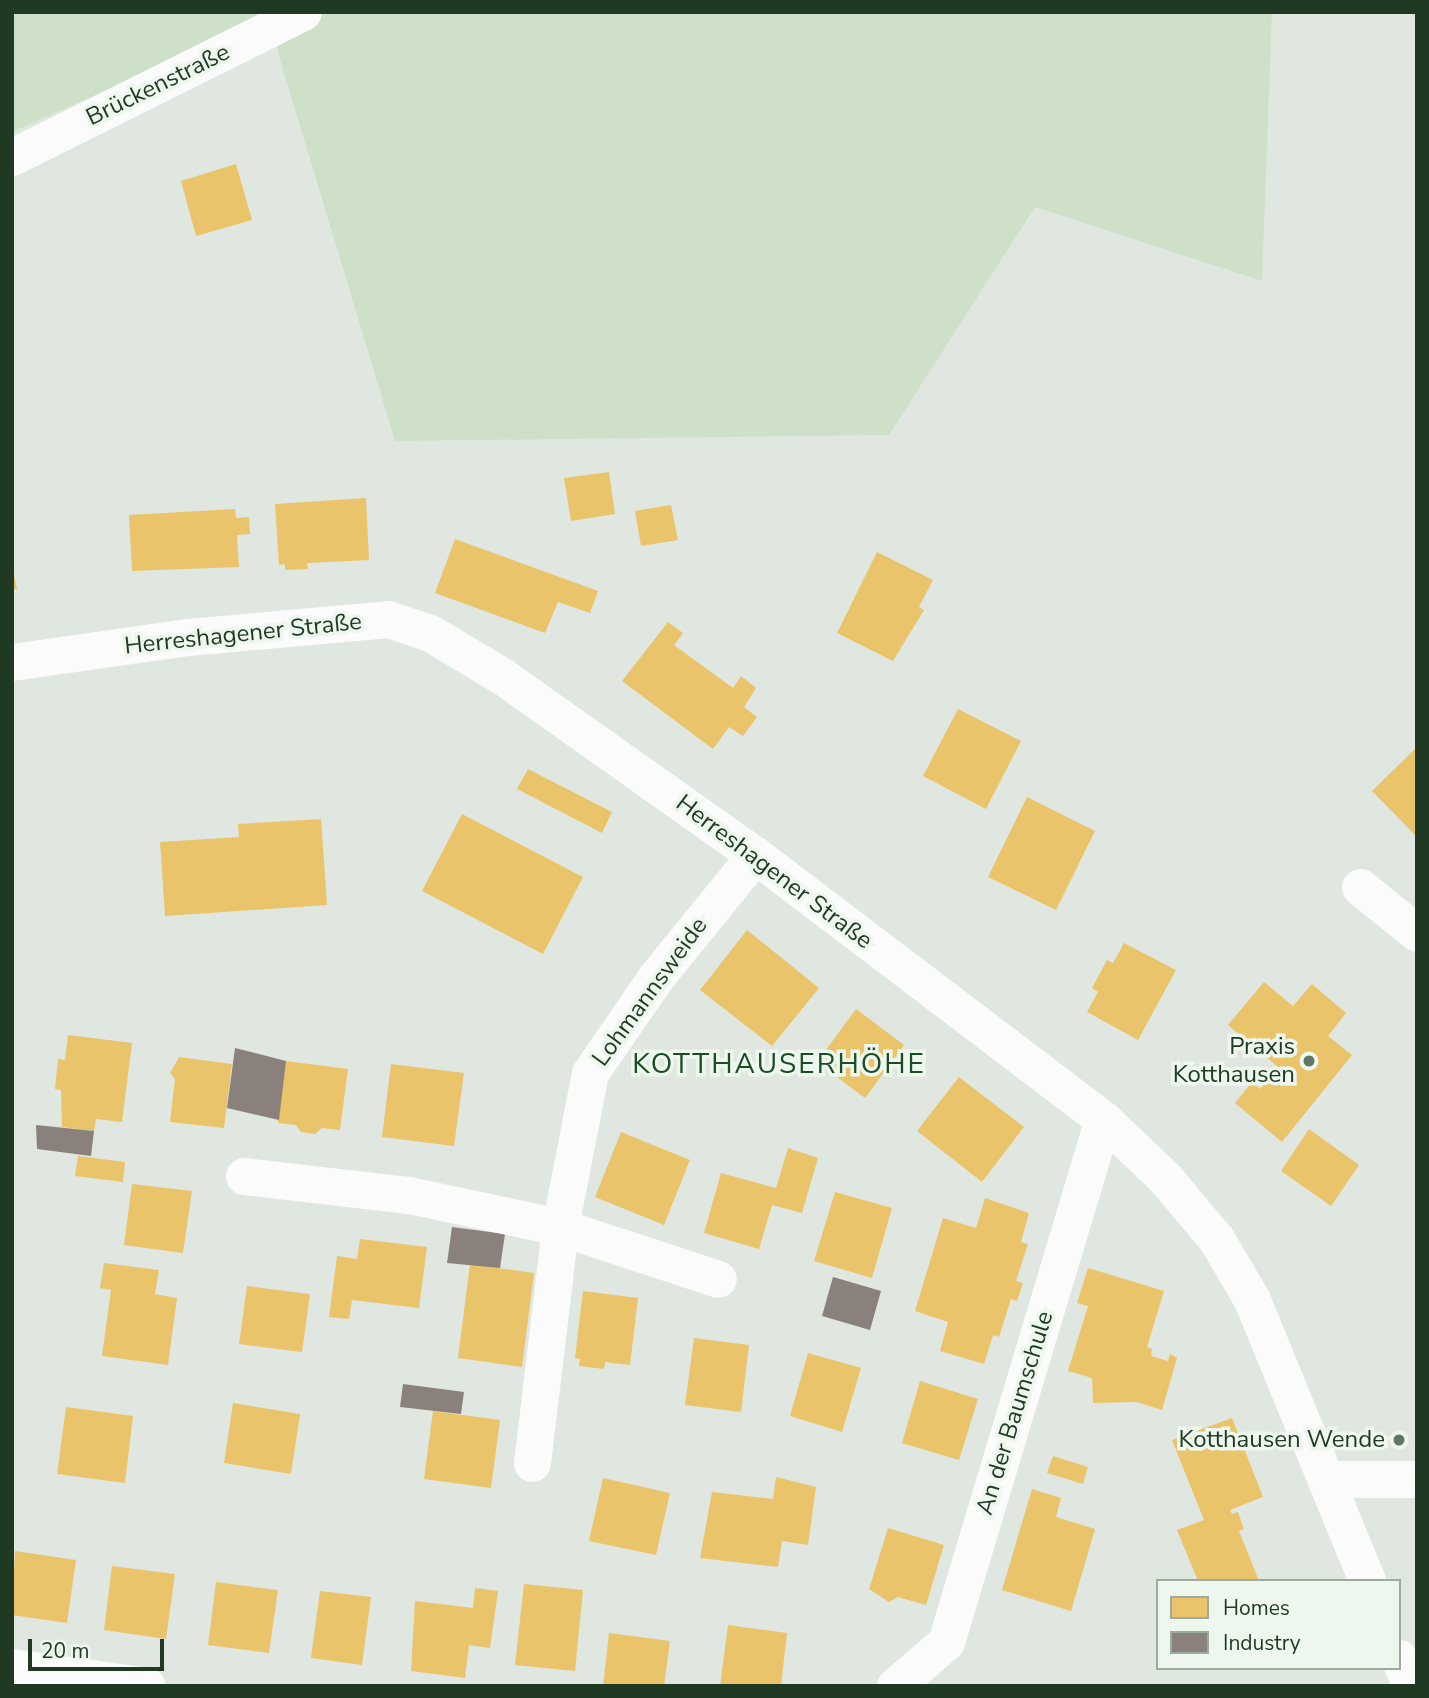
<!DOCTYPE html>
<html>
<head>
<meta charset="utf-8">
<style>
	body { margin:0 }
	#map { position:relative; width:1429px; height:1698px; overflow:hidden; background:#e0e7e0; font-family:"Nunito Sans",sans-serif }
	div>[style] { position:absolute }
	.green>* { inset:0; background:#cee1c8 }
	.homes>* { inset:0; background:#e9c46a }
	.industry>* { inset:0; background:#8a817c }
	.minor>* { height:37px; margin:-18.5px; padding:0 18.5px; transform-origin:18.5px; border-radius:18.5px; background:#fafbfa }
	.dots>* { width:19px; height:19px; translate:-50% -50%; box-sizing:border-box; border:4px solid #eef7ee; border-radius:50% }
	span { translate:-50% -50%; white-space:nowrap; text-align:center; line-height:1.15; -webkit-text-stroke:7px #eef7ee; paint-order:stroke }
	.street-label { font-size:24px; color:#1f3923 }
	.poi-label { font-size:24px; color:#1f3923 }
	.right { translate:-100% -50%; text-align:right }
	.quarter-label { font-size:28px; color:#1b4c24; letter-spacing:2px }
	.frame { position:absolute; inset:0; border:14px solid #1f3923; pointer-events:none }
	.legend { position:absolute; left:1156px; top:1579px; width:245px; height:91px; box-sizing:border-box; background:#eef7ee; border:2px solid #9bab9d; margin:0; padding:9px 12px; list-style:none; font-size:21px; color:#1f3923 }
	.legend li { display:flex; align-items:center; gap:14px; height:35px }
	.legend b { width:35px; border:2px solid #9bab9d }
	.scale { position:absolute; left:28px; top:1639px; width:136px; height:32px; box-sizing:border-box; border:4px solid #1f3923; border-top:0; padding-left:9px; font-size:21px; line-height:24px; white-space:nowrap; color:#1f3923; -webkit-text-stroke:5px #eef7ee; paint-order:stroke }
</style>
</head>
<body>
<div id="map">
	<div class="green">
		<i style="clip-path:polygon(12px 12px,1272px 12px,1262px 281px,1035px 207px,889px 435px,395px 441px,279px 56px,271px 17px,12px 132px)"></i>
	</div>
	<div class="homes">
		<i style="clip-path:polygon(236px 164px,252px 220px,196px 236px,181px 181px)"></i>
		<i style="clip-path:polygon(609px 472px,615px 514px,571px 521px,564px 478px)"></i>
		<i style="clip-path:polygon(366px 498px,369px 560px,307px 563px,308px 569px,285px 570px,285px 564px,279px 565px,275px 504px)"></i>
		<i style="clip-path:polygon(671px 505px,678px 540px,641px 546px,635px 511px)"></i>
		<i style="clip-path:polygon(235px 509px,236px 518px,249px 517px,250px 534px,237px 535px,239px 567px,132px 571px,129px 515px)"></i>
		<i style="clip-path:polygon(455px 539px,598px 591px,590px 613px,558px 602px,545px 633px,435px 593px)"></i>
		<i style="clip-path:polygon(877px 552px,933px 580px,919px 607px,924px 610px,893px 661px,837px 633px)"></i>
		<i style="clip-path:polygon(12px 563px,17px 589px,12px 589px)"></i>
		<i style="clip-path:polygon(668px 622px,683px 633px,674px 645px,733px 688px,741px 676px,756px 688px,744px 707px,757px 717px,743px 736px,729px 727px,713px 749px,622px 681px)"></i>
		<i style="clip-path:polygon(958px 709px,1021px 741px,986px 809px,923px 776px)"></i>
		<i style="clip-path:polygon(1417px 747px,1417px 837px,1372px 791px)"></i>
		<i style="clip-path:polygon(528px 769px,612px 812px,602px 833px,517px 789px)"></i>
		<i style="clip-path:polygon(1027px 797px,1095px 831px,1056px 910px,988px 877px)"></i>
		<i style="clip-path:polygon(462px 814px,583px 877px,543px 954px,422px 891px)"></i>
		<i style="clip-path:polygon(321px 819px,327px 905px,165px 916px,160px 842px,239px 837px,238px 824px)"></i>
		<i style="clip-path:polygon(747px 930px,819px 988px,772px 1046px,700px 990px)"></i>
		<i style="clip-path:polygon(1124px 943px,1176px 970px,1138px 1040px,1087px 1012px,1098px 992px,1092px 988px,1107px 960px,1113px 963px)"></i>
		<i style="clip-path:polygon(1264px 982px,1293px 1006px,1312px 984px,1346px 1013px,1328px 1036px,1352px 1055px,1282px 1142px,1235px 1103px,1252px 1082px,1260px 1089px,1278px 1067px,1228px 1025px)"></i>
		<i style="clip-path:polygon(856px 1009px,904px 1045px,865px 1098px,817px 1062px)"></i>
		<i style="clip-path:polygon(68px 1035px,132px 1043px,122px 1122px,96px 1119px,94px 1131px,62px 1127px,61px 1090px,55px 1089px,58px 1059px,65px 1060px)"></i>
		<i style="clip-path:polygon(179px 1057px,232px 1064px,224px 1128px,170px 1122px,175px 1079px,170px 1073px)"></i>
		<i style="clip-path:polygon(286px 1061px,348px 1069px,340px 1130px,322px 1128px,315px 1134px,301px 1132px,296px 1125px,278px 1123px)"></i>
		<i style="clip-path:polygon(391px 1064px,464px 1073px,454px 1146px,382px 1137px)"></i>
		<i style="clip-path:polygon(959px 1077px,1024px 1127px,982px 1182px,917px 1131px)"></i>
		<i style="clip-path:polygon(1309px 1129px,1359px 1165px,1331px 1206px,1281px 1171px)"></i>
		<i style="clip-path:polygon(621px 1132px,690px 1160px,664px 1225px,595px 1197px)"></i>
		<i style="clip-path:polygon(788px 1148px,818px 1158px,802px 1213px,772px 1205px,759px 1249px,704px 1233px,721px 1173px,776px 1188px)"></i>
		<i style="clip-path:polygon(78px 1156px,125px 1162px,123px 1182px,75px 1176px)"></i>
		<i style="clip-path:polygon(132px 1184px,192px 1191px,183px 1253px,124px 1245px)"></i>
		<i style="clip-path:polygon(835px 1192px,892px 1208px,872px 1278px,814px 1261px)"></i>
		<i style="clip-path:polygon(985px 1198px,1029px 1213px,1021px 1242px,1028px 1244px,1016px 1281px,1023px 1283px,1017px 1301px,1011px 1299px,999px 1337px,993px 1335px,984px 1364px,940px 1351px,948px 1322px,915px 1311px,943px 1218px,976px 1228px)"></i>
		<i style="clip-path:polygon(360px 1239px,427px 1247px,419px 1308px,352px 1300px,349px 1319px,329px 1317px,337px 1256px,357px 1259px)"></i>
		<i style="clip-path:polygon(104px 1263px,159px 1270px,155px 1294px,177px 1298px,168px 1365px,102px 1356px,111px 1290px,100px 1288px)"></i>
		<i style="clip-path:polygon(470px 1264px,534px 1273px,522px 1367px,458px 1358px)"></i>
		<i style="clip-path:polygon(1088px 1268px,1164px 1291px,1147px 1347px,1152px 1349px,1151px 1356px,1168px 1361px,1170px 1354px,1177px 1358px,1162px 1410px,1137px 1402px,1093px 1403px,1092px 1378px,1068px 1371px,1088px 1306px,1077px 1303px)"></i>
		<i style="clip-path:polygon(247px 1286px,310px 1294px,302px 1352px,239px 1344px)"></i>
		<i style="clip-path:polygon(583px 1291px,638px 1298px,630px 1365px,605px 1362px,604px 1369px,579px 1366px,580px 1359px,575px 1358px)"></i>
		<i style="clip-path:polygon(694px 1338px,749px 1345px,741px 1412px,685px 1405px)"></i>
		<i style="clip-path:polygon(808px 1353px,861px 1368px,842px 1432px,790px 1416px)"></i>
		<i style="clip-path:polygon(920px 1381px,978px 1399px,959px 1460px,902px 1443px)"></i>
		<i style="clip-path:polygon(233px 1403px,300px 1414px,291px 1474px,224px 1463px)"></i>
		<i style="clip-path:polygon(66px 1407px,133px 1416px,125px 1483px,57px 1474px)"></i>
		<i style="clip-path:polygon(433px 1411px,500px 1420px,491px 1488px,424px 1479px)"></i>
		<i style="clip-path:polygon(1232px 1418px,1263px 1497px,1230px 1510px,1232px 1514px,1238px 1512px,1244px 1529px,1239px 1531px,1259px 1581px,1198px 1581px,1177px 1530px,1204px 1520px,1172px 1440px)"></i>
		<i style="clip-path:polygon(1053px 1456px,1088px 1467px,1083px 1484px,1047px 1473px)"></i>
		<i style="clip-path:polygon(776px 1477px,816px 1487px,808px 1545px,782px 1541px,778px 1567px,700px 1558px,712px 1492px,773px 1499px)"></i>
		<i style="clip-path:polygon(603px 1478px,670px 1493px,656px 1555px,589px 1541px)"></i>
		<i style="clip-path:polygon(1032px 1489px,1061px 1498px,1056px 1517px,1095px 1529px,1071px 1611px,1002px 1590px)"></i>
		<i style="clip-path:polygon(888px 1528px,944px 1545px,926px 1605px,898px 1597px,889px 1602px,869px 1589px)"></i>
		<i style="clip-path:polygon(15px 1551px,76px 1560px,67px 1623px,12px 1615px)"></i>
		<i style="clip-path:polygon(112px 1566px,175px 1574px,166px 1639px,104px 1630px)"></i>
		<i style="clip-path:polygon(216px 1582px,278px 1590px,269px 1653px,208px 1645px)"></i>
		<i style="clip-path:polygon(524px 1584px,583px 1590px,575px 1671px,515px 1665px)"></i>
		<i style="clip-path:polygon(475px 1588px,498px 1591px,490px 1648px,469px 1645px,465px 1678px,411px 1671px,415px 1601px,473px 1608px)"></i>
		<i style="clip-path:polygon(320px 1591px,371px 1597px,362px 1665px,311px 1658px)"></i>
		<i style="clip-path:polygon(728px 1625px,787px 1633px,781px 1686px,720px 1686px)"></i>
		<i style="clip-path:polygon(609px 1633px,670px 1641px,664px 1686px,603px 1686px)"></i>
	</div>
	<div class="industry">
		<i style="clip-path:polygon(235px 1048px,286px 1061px,279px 1120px,227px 1108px)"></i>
		<i style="clip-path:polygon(36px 1125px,94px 1131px,91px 1156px,37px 1149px)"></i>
		<i style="clip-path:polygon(452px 1227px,505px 1234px,500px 1268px,447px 1263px)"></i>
		<i style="clip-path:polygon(833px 1277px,881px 1291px,870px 1330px,822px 1316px)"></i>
		<i style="clip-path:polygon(403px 1384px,464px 1392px,461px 1414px,400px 1407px)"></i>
	</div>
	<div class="minor">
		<i style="left:12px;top:157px;width:325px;rotate:-26.5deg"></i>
		<i style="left:12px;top:662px;width:178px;rotate:-8.1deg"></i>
		<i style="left:188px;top:637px;width:201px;rotate:-5.1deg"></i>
		<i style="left:388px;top:619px;width:44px;rotate:18.4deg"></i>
		<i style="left:430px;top:633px;width:84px;rotate:30.8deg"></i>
		<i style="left:502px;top:676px;width:310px;rotate:35.3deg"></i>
		<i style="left:755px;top:855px;width:437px;rotate:37.2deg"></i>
		<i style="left:1103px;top:1119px;width:86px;rotate:43.6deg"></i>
		<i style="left:1165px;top:1178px;width:81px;rotate:50deg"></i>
		<i style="left:1217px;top:1240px;width:69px;rotate:59.7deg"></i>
		<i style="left:1252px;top:1300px;width:304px;rotate:67.7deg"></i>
		<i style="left:1360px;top:887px;width:73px;rotate:38.9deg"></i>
		<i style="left:244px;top:1176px;width:166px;rotate:6.6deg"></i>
		<i style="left:409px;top:1195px;width:154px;rotate:12deg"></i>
		<i style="left:560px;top:1227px;width:166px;rotate:18.2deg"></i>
		<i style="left:532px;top:1463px;width:238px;rotate:-83.2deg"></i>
		<i style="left:560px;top:1227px;width:157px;rotate:-79deg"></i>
		<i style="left:590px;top:1073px;width:116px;rotate:-55.5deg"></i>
		<i style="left:656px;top:977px;width:157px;rotate:-50.9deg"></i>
		<i style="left:1325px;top:1479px;width:92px"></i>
		<i style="left:1399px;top:1658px;width:30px;rotate:67deg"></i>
		<i style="left:12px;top:1667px;width:136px;rotate:8deg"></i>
		<i style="left:895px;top:1686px;width:67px;rotate:-40.8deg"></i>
		<i style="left:946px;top:1642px;width:546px;rotate:-73.29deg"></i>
	</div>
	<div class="dots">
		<i style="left:1309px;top:1061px;background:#637665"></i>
		<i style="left:1399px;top:1440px;background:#637665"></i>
	</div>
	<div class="street-label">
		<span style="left:158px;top:85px;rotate:-26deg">Brückenstraße</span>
		<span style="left:243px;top:634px;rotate:-6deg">Herreshagener Straße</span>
		<span style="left:774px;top:872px;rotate:37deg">Herreshagener Straße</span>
		<span style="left:650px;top:992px;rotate:-54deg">Lohmannsweide</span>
		<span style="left:1015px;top:1413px;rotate:-73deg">An der Baumschule</span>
	</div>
	<div class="poi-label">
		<span class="right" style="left:1295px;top:1061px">Praxis<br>Kotthausen</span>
		<span class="right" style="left:1385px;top:1440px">Kotthausen Wende</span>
	</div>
	<div class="quarter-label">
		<span style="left:779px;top:1064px">KOTTHAUSERHÖHE</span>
	</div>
	<div class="frame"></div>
	<ul class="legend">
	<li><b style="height:19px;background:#e9c46a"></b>Homes</li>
	<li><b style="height:19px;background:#8a817c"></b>Industry</li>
	</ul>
	<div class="scale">20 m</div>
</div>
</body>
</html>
